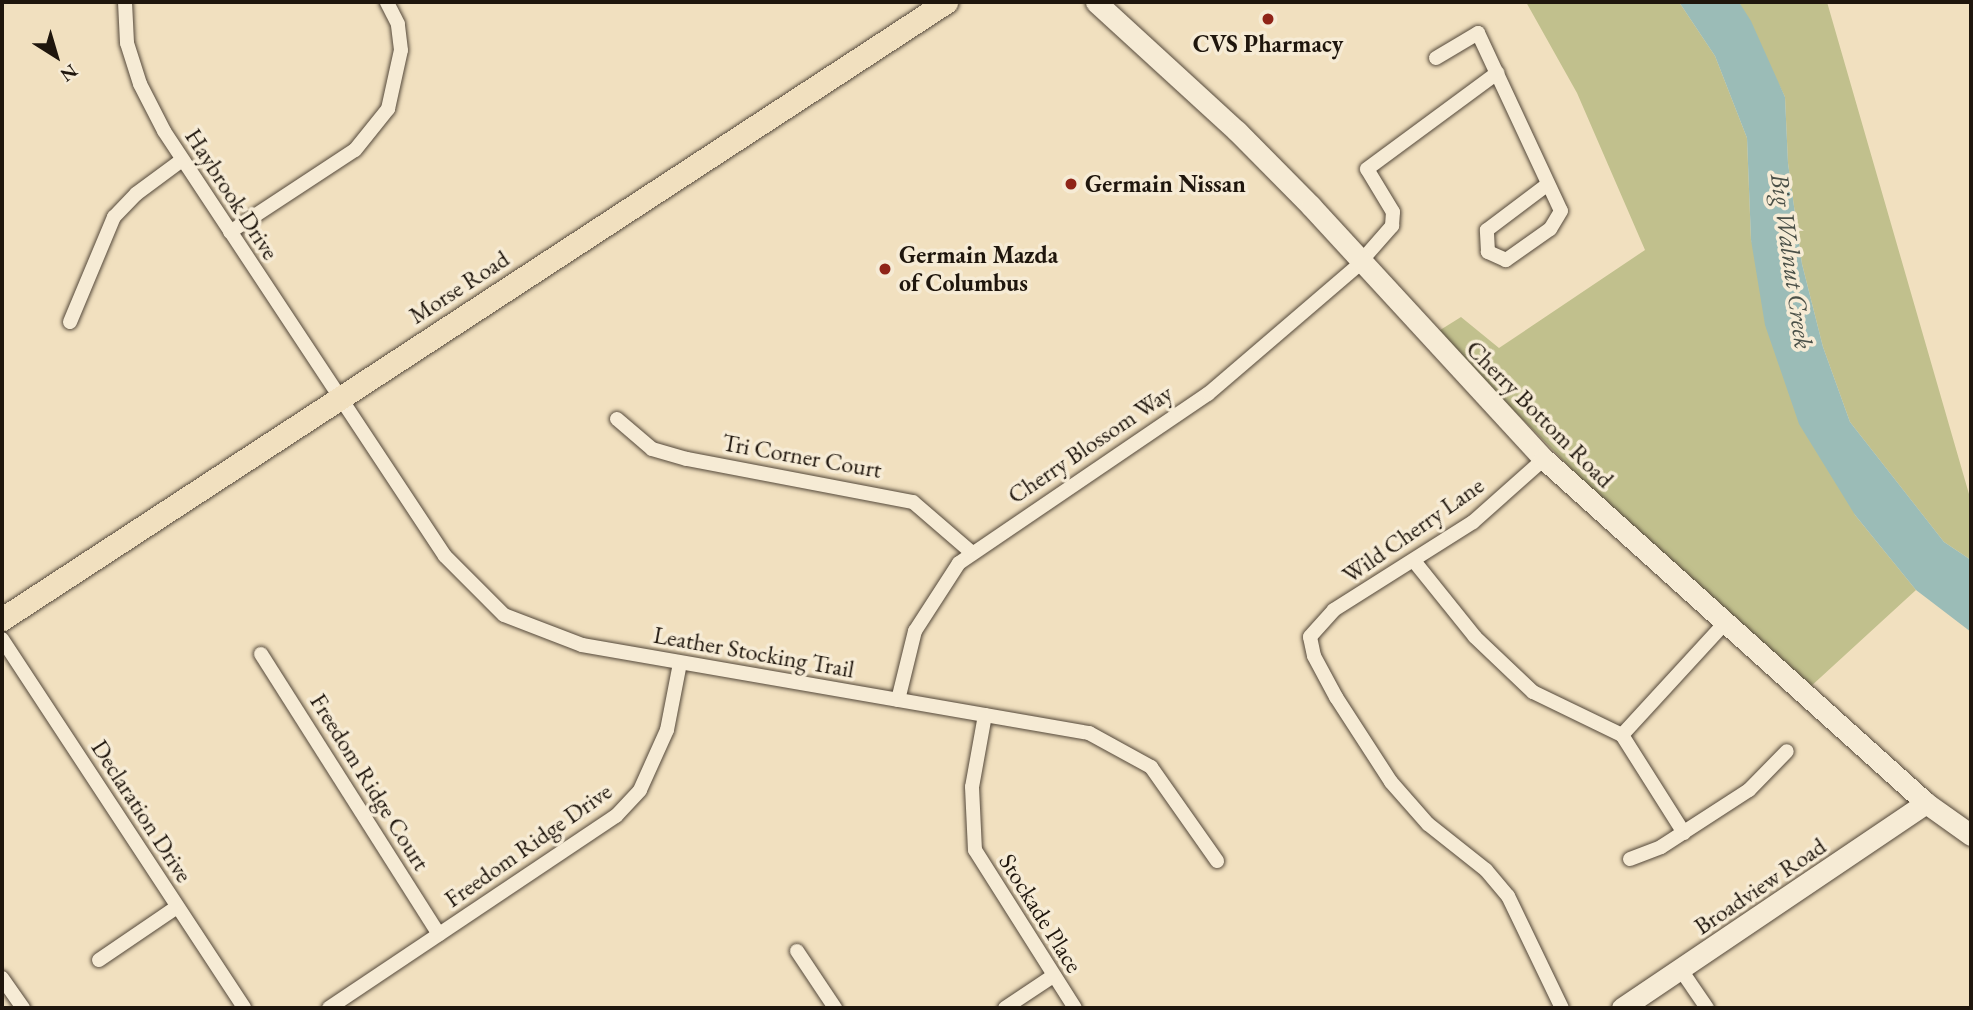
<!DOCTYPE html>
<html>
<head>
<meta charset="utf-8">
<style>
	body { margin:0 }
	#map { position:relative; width:1973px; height:1010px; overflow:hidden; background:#f1e0bf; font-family:"EB Garamond",serif }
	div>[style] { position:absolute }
	.green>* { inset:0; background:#c1c08d }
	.water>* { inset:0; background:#9bbcb7 }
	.roads { filter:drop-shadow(0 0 2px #54483a) drop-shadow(0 0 2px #54483a) }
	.street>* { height:14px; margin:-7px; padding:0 7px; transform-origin:7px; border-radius:7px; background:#f6ebd5 }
	.secondary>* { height:21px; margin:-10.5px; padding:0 10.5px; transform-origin:10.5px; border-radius:10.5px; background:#f6ebd5 }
	.primary>* { height:23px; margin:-11.5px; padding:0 11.5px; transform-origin:11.5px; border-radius:11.5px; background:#f1e0bf }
	.dots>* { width:19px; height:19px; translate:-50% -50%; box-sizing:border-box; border:4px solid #f6ebd5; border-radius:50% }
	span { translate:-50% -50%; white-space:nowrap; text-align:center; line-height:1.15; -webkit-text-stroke:7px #f6ebd5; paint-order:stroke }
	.poi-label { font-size:24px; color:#1f160d; font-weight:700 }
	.left { translate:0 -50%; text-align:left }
	.street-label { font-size:24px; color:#1f160d }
	.water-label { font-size:26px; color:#4a5048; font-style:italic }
	.frame { position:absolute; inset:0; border:4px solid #1f160d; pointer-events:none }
	.north { position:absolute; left:21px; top:21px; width:70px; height:70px; -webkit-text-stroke:5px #f6ebd5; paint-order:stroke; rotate:143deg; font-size:19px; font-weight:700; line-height:28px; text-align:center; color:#1f160d }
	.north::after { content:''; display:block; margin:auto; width:24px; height:32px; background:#1f160d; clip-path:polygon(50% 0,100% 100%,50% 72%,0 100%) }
</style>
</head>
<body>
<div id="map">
	<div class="green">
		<i style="clip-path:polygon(1526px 2px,1679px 2px,1715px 56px,1747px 138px,1751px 240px,1855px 515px,1916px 590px,1809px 688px,1601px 499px,1437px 332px,1461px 317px,1499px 348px,1645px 250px,1577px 93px)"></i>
		<i style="clip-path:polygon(1739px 2px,1827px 2px,1971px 501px,1971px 560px,1944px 542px,1850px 422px,1823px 347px,1802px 264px,1788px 163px,1785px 97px)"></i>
	</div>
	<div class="water">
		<i style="clip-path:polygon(1679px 2px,1739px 2px,1751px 21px,1785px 97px,1788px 163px,1802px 264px,1823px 347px,1850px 422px,1944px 542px,1971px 560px,1971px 632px,1916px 590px,1855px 515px,1799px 424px,1765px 325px,1751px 240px,1747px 138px,1715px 56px)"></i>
	</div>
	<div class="roads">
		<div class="street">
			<i style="left:125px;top:2px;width:41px;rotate:87.2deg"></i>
			<i style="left:127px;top:43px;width:43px;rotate:72.4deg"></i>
			<i style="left:140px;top:84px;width:53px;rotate:62.9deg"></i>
			<i style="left:164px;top:131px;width:509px;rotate:56.53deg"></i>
			<i style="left:445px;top:556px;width:83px;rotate:45deg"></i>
			<i style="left:504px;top:615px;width:84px;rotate:21deg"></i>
			<i style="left:582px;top:645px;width:515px;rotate:9.85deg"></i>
			<i style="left:1089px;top:733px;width:71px;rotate:28.7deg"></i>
			<i style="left:1151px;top:767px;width:115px;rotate:54.9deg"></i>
			<i style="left:1436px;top:58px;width:49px;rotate:-30.8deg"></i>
			<i style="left:1478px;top:33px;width:196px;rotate:65deg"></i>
			<i style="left:1561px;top:211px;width:21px;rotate:121deg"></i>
			<i style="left:1550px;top:229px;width:54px;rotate:144.8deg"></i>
			<i style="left:1506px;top:260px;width:20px;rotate:-156deg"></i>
			<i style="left:1488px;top:252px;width:22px;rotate:-93deg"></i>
			<i style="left:1487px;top:230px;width:76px;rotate:-37deg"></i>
			<i style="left:230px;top:232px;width:149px;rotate:-33.3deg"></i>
			<i style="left:355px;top:150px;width:53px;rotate:-51.2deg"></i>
			<i style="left:388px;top:109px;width:60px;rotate:-77.6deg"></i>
			<i style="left:401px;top:50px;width:26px;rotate:-97deg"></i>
			<i style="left:398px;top:24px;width:25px;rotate:-117deg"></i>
			<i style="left:70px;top:322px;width:114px;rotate:-67.3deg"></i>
			<i style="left:114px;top:217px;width:32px;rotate:-46deg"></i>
			<i style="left:136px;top:194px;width:57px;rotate:-36.5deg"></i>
			<i style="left:617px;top:419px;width:46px;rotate:40.6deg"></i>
			<i style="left:652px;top:449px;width:36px;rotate:16deg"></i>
			<i style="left:687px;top:459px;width:230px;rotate:10.8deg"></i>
			<i style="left:913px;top:502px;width:77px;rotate:40.8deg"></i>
			<i style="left:1544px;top:459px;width:95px;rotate:138.4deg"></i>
			<i style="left:1473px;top:522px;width:165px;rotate:147.7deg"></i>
			<i style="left:1334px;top:610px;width:36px;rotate:132deg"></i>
			<i style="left:1310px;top:637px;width:19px;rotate:78deg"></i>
			<i style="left:1314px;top:656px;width:47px;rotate:61.8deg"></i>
			<i style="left:1336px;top:697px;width:101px;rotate:57.1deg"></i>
			<i style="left:1391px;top:782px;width:56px;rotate:48.6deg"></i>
			<i style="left:1428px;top:824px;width:74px;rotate:38.4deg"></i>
			<i style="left:1486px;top:870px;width:34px;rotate:50deg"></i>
			<i style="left:1508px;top:896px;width:124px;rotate:64.3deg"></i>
			<i style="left:1414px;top:561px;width:97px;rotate:51.2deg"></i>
			<i style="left:1475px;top:637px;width:80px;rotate:43.5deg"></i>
			<i style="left:1533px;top:692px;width:99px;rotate:25.8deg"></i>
			<i style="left:1622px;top:735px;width:116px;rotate:57.7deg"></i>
			<i style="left:2px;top:639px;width:441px;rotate:56.7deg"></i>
			<i style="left:261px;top:654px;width:332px;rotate:57.6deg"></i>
			<i style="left:898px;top:700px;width:71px;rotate:-76.2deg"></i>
			<i style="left:915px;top:631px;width:81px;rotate:-57.1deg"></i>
			<i style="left:959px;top:563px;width:301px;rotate:-34.2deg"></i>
			<i style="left:1208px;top:394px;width:195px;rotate:-40.6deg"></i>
			<i style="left:1356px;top:267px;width:55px;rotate:-48.7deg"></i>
			<i style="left:1392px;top:226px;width:14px;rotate:-86deg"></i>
			<i style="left:1393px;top:212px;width:50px;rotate:-121.2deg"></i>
			<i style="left:1367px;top:169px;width:162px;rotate:-36.4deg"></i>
			<i style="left:985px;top:715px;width:73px;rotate:100.2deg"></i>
			<i style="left:972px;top:787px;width:63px;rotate:87.3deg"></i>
			<i style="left:975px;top:850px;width:187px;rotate:57.7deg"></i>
			<i style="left:1622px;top:735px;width:151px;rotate:-47.4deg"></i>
			<i style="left:1630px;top:859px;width:33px;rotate:-21deg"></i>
			<i style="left:1661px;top:847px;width:105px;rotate:-32.9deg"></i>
			<i style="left:1749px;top:790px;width:54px;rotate:-45.7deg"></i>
			<i style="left:797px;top:951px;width:69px;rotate:56.3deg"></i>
			<i style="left:99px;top:960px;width:94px;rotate:-34.2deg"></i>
			<i style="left:1681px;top:970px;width:46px;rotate:55.6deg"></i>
			<i style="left:2px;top:978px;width:37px;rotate:55deg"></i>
			<i style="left:329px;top:1008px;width:345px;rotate:-33.8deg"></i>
			<i style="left:616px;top:816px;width:35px;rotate:-47deg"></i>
			<i style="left:640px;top:790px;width:66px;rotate:-65.8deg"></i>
			<i style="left:667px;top:730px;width:68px;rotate:-79deg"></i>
			<i style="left:1005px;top:1008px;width:58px;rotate:-33.7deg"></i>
		</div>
		<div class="secondary">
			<i style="left:1096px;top:2px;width:191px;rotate:42.5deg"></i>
			<i style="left:1237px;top:131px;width:105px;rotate:45.4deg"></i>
			<i style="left:1311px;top:206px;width:344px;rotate:47.4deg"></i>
			<i style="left:1544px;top:459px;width:514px;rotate:42deg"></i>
			<i style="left:1926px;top:803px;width:55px;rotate:35.4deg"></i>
			<i style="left:1622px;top:1008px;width:367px;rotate:-34deg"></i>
		</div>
		<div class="primary">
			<i style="left:2px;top:619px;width:1128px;rotate:-33.17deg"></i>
		</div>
	</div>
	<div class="dots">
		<i style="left:1268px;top:19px;background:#8f2418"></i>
		<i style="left:1071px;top:184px;background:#8f2418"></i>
		<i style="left:885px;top:269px;background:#8f2418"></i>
	</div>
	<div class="poi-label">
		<span style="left:1268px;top:44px">CVS Pharmacy</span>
		<span class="left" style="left:1085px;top:184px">Germain Nissan</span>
		<span class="left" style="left:899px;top:269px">Germain Mazda<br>of Columbus</span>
	</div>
	<div class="street-label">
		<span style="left:232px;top:194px;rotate:57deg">Haybrook Drive</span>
		<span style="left:459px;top:287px;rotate:-33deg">Morse Road</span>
		<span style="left:1540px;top:414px;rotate:45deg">Cherry Bottom Road</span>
		<span style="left:1090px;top:444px;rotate:-34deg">Cherry Blossom Way</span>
		<span style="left:802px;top:456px;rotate:10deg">Tri Corner Court</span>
		<span style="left:1413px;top:530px;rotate:-35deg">Wild Cherry Lane</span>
		<span style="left:754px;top:652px;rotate:10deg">Leather Stocking Trail</span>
		<span style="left:370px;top:782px;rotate:58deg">Freedom Ridge Court</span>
		<span style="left:142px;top:811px;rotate:57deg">Declaration Drive</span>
		<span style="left:528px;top:845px;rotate:-35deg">Freedom Ridge Drive</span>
		<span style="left:1760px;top:886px;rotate:-34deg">Broadview Road</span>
		<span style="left:1041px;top:913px;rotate:58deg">Stockade Place</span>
	</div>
	<div class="water-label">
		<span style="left:1791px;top:261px;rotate:82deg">Big Walnut Creek</span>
	</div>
	<div class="frame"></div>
	<div class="north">N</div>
</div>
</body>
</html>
